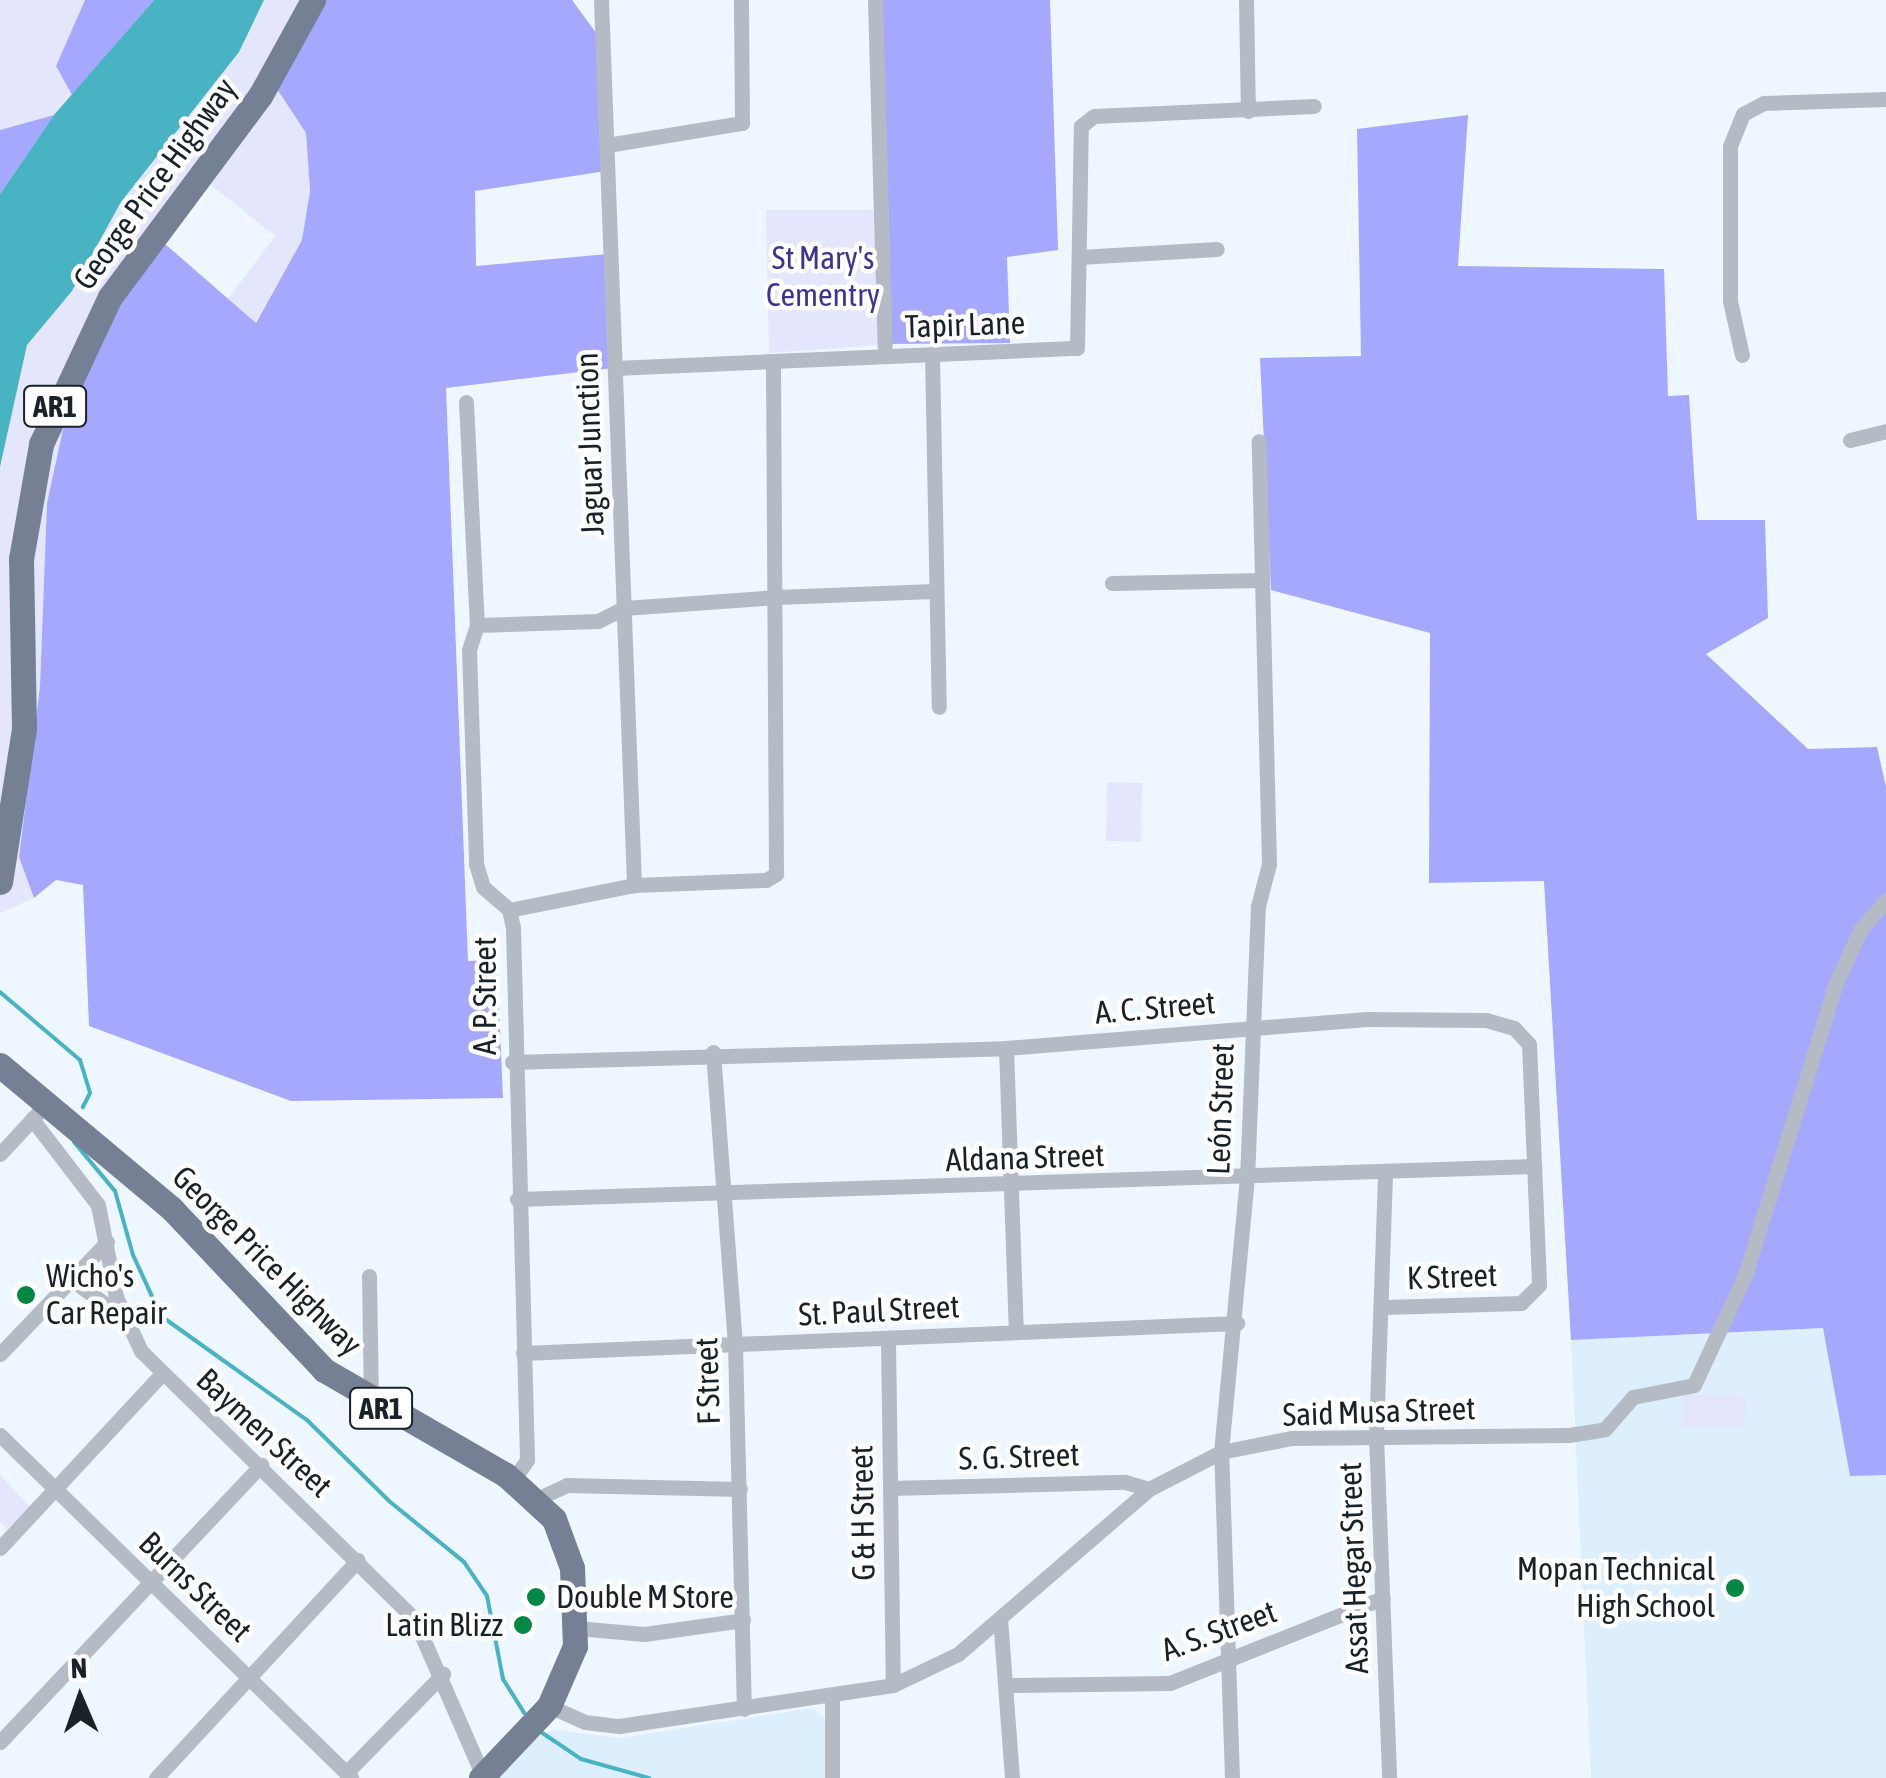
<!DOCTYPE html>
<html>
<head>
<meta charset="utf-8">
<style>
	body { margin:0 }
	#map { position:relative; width:1886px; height:1778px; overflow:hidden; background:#eef7ff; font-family:"Asap Condensed",sans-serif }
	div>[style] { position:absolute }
	.built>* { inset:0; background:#ddeefd }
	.green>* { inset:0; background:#e4e6fe }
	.forest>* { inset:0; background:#a5a8fe }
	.water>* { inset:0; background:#48b3c2 }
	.stream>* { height:4px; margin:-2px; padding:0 2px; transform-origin:2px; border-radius:2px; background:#48b3c2 }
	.minor>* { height:15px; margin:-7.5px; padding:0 7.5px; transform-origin:7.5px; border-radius:7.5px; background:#b5bbc5 }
	.trunk>* { height:25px; margin:-12.5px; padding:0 12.5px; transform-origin:12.5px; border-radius:12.5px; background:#758094 }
	.dots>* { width:28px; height:28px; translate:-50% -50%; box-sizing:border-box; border:5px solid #fff; border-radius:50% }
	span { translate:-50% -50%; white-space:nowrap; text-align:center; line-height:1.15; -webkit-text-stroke:9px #fff; paint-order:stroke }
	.shield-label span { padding:2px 8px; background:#fff; border:2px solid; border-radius:8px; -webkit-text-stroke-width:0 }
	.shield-label { font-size:30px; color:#1a2229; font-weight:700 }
	.street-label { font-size:32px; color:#1a2229 }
	.park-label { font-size:32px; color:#3d3395 }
	.poi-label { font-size:32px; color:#1a2229 }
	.left { translate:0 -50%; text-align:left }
	.right { translate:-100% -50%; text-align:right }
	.north { position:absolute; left:30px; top:1648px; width:100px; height:100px; -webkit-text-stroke:8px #fff; paint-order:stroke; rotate:358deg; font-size:28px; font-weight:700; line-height:40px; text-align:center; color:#1a2229 }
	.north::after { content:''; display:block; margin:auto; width:35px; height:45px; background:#1a2229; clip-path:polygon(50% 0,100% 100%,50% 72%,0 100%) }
</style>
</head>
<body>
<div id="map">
	<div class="built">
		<i style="clip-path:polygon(1823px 1328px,1850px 1475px,1886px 1475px,1886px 1778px,1591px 1778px,1571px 1340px)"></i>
		<i style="clip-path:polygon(812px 1708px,826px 1719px,827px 1778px,495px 1778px,537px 1736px,555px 1730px,619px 1738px)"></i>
	</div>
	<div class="green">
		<i style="clip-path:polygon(0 0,85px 0,56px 66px,72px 95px,54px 115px,0 130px)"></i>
		<i style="clip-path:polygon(264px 0,320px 0,275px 86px,306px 132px,310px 191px,302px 240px,255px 323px,228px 299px,275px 236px,206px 181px,187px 202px,72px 388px,47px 503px,40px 686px,19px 857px,34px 898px,0 913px,0 467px,27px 345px,72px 291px,121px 202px,239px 52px)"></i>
		<i style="clip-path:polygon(766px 210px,876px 210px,880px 345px,769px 353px)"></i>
		<i style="clip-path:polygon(1107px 782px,1142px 783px,1141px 842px,1106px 841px)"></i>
		<i style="clip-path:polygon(1683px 1394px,1746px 1396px,1745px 1428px,1682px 1426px)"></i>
		<i style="clip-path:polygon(0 1475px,30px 1507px,7px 1529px,0 1522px)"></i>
	</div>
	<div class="forest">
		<i style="clip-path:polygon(85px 0,154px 0,72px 95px,56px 66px)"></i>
		<i style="clip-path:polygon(320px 0,572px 0,597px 34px,606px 171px,475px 191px,476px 266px,608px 254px,613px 368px,446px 388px,468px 961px,497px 960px,503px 1098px,291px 1101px,89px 1026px,83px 885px,56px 880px,34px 898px,19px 857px,40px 686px,47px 503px,72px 388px,157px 237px,256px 323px,302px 240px,310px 191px,306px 133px,275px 86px)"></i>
		<i style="clip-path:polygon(882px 0,1050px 0,1058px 250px,1007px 257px,1010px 343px,884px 344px)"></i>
		<i style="clip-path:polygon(54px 115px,0 194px,0 130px)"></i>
		<i style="clip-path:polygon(1468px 115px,1458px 266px,1664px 269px,1668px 396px,1689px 395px,1697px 520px,1765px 520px,1768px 618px,1706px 654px,1808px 749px,1877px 747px,1886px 787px,1886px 1475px,1850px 1476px,1823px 1328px,1571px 1340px,1544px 881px,1429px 883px,1430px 633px,1271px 590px,1260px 358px,1361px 356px,1357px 129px)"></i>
	</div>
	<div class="water">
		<i style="clip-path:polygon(154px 0,264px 0,239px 52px,121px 202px,72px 291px,27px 345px,0 467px,0 194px,54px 115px)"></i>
	</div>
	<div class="stream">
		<i style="left:0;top:992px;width:105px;rotate:40.4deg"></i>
		<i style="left:80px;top:1060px;width:34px;rotate:73deg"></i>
		<i style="left:90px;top:1093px;width:16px;rotate:117deg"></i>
		<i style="left:74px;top:1142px;width:64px;rotate:50.1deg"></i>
		<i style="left:115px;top:1191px;width:66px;rotate:74.3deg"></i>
		<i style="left:133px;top:1255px;width:67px;rotate:65.3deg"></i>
		<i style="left:161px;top:1316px;width:179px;rotate:35.5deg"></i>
		<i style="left:307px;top:1420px;width:115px;rotate:44.6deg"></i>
		<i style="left:389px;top:1501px;width:97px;rotate:39.1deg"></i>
		<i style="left:464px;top:1562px;width:41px;rotate:55.9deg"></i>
		<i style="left:487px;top:1596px;width:85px;rotate:79.1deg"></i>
		<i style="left:503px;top:1679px;width:40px;rotate:58deg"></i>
		<i style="left:541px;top:1732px;width:48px;rotate:34deg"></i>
		<i style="left:581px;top:1759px;width:71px;rotate:15.6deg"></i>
	</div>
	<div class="minor">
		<i style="left:601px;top:0;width:886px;rotate:87.86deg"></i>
		<i style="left:875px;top:0;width:356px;rotate:88.4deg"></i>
		<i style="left:1246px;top:0;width:111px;rotate:89deg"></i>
		<i style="left:607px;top:145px;width:137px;rotate:-9.3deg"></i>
		<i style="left:742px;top:123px;width:123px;rotate:-90.5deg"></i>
		<i style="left:1079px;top:257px;width:138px;rotate:-3.3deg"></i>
		<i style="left:932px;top:354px;width:353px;rotate:88.9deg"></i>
		<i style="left:1742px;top:355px;width:55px;rotate:-102.5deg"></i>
		<i style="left:1730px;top:301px;width:155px;rotate:-90deg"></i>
		<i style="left:1730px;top:146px;width:35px;rotate:-68deg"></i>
		<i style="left:1743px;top:114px;width:24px;rotate:-28deg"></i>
		<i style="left:1764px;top:103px;width:122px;rotate:-1.9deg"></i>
		<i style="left:615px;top:368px;width:462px;rotate:-2.5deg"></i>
		<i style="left:1077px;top:348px;width:222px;rotate:-89deg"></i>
		<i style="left:1081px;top:126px;width:16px;rotate:-38deg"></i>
		<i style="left:1094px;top:116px;width:220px;rotate:-2.6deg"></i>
		<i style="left:466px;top:402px;width:223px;rotate:87.2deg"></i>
		<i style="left:477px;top:625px;width:26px;rotate:108deg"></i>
		<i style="left:469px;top:650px;width:214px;rotate:88.1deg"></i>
		<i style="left:476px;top:864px;width:24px;rotate:73deg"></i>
		<i style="left:483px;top:887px;width:35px;rotate:41deg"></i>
		<i style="left:509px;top:910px;width:18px;rotate:77deg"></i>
		<i style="left:513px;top:928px;width:532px;rotate:88.49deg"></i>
		<i style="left:527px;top:1460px;width:24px;rotate:125deg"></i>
		<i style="left:1850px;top:440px;width:37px;rotate:-14deg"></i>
		<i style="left:1112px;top:583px;width:150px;rotate:-1.1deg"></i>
		<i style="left:477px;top:625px;width:121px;rotate:-1.9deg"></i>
		<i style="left:598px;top:621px;width:29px;rotate:-27deg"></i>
		<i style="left:624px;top:608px;width:152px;rotate:-4.1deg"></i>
		<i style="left:776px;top:597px;width:158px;rotate:-2.2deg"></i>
		<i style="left:509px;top:910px;width:127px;rotate:-11.3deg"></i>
		<i style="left:634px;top:885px;width:132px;rotate:-2.2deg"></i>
		<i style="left:766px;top:880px;width:12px;rotate:-31deg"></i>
		<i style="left:776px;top:874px;width:513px;rotate:-90.34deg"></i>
		<i style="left:1006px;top:1048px;width:283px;rotate:88deg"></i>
		<i style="left:713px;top:1052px;width:293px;rotate:85.7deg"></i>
		<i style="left:735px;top:1344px;width:365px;rotate:88.6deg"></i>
		<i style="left:512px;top:1062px;width:494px;rotate:-1.6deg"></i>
		<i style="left:1006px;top:1048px;width:362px;rotate:-4.6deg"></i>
		<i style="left:1367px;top:1019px;width:119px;rotate:0.5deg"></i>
		<i style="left:1486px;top:1020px;width:29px;rotate:16deg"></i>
		<i style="left:1514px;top:1028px;width:22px;rotate:47deg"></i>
		<i style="left:1529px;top:1044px;width:241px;rotate:87.6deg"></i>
		<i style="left:1539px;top:1285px;width:25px;rotate:135deg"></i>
		<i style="left:1521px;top:1303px;width:136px;rotate:178.3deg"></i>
		<i style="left:32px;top:1119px;width:108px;rotate:52.5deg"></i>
		<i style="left:98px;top:1205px;width:94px;rotate:78.9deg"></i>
		<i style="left:116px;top:1297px;width:60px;rotate:65.2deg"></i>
		<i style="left:141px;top:1351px;width:382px;rotate:44.4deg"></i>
		<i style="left:414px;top:1618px;width:172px;rotate:66.4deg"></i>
		<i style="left:0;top:1154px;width:56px;rotate:-47.2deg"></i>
		<i style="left:1385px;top:1176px;width:259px;rotate:92deg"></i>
		<i style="left:1376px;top:1435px;width:343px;rotate:87.8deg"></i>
		<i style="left:517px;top:1199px;width:1018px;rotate:-1.86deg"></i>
		<i style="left:369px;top:1276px;width:126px;rotate:89.1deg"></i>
		<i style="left:69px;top:1278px;width:65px;rotate:35.6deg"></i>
		<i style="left:888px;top:1339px;width:346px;rotate:89.2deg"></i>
		<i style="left:523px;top:1353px;width:715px;rotate:-2.41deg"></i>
		<i style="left:0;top:1354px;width:155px;rotate:-46.3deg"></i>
		<i style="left:0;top:1435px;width:491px;rotate:44.3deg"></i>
		<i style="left:890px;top:1488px;width:235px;rotate:-1.5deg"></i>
		<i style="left:1125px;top:1482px;width:25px;rotate:16deg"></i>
		<i style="left:537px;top:1499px;width:33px;rotate:-25deg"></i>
		<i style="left:567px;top:1485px;width:173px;rotate:1.3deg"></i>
		<i style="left:0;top:1548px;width:236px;rotate:-47.1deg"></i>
		<i style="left:1000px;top:1618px;width:160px;rotate:85.7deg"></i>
		<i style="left:577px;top:1628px;width:67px;rotate:5.1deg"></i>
		<i style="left:644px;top:1634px;width:100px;rotate:-8deg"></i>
		<i style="left:1009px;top:1685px;width:161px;rotate:-0.7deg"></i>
		<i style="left:1170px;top:1683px;width:229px;rotate:-21.8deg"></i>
		<i style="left:549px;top:1706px;width:39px;rotate:24deg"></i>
		<i style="left:585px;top:1722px;width:34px;rotate:7deg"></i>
		<i style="left:619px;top:1726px;width:277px;rotate:-8.5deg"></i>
		<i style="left:893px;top:1685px;width:72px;rotate:-25.5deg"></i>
		<i style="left:958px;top:1654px;width:252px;rotate:-40.8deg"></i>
		<i style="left:1149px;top:1489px;width:81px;rotate:-27.2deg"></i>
		<i style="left:1221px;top:1452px;width:71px;rotate:-11.3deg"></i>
		<i style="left:1291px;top:1438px;width:278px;rotate:-0.6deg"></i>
		<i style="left:1569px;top:1435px;width:36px;rotate:-9deg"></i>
		<i style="left:1605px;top:1429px;width:43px;rotate:-48.8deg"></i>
		<i style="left:1633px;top:1397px;width:62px;rotate:-11.1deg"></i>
		<i style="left:1694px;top:1385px;width:121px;rotate:-65.1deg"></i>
		<i style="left:1745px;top:1275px;width:306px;rotate:-72.7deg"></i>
		<i style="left:1836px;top:983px;width:58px;rotate:-65.6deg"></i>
		<i style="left:1860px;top:930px;width:40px;rotate:-49deg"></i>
		<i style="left:0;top:1742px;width:381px;rotate:-46.7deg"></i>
		<i style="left:346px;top:1773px;width:139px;rotate:-45.6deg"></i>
		<i style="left:156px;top:1778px;width:297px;rotate:-47.2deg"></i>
		<i style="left:832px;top:1778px;width:80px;rotate:-90deg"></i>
		<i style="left:1232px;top:1778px;width:326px;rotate:-91.9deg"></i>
		<i style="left:1221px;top:1452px;width:274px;rotate:-84.6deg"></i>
		<i style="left:1247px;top:1179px;width:273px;rotate:-87.7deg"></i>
		<i style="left:1258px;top:906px;width:43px;rotate:-75.3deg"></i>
		<i style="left:1269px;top:864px;width:423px;rotate:-91.4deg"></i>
	</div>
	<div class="trunk">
		<i style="left:0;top:882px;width:155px;rotate:-81.1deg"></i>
		<i style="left:24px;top:729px;width:170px;rotate:-91deg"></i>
		<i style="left:21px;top:559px;width:117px;rotate:-80.1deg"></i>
		<i style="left:41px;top:444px;width:162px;rotate:-64.9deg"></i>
		<i style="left:110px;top:297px;width:251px;rotate:-53.3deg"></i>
		<i style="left:260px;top:96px;width:110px;rotate:-61.1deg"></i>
		<i style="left:0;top:1065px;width:223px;rotate:39.9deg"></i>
		<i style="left:171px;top:1208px;width:223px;rotate:46.6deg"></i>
		<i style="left:324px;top:1370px;width:210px;rotate:30deg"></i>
		<i style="left:506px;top:1475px;width:65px;rotate:42.5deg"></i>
		<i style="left:554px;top:1519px;width:52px;rotate:69.8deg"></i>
		<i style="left:572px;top:1568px;width:78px;rotate:87.8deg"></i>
		<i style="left:575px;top:1646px;width:65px;rotate:113.4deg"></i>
		<i style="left:549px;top:1706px;width:99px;rotate:133.4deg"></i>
	</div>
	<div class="dots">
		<i style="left:26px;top:1295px;background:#038844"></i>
		<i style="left:1735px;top:1588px;background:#038844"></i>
		<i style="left:536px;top:1597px;background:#038844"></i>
		<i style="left:523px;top:1625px;background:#038844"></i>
	</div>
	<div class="shield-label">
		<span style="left:55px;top:406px">AR1</span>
		<span style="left:381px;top:1408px">AR1</span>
	</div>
	<div class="street-label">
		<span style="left:155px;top:184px;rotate:-54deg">George Price Highway</span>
		<span style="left:965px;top:325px;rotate:-2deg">Tapir Lane</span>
		<span style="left:590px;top:444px;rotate:-92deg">Jaguar Junction</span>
		<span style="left:485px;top:996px;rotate:-90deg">A. P. Street</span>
		<span style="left:1155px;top:1008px;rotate:-5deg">A. C. Street</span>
		<span style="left:1221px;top:1109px;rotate:-88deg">León Street</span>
		<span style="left:1025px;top:1158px;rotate:-2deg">Aldana Street</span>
		<span style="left:267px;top:1261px;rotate:45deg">George Price Highway</span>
		<span style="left:1452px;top:1277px;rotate:-2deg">K Street</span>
		<span style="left:879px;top:1311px;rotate:-3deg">St. Paul Street</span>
		<span style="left:708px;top:1381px;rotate:-92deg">F Street</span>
		<span style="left:1379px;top:1412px;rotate:-2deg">Said Musa Street</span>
		<span style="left:264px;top:1433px;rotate:43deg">Baymen Street</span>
		<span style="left:1019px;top:1457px;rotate:-2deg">S. G. Street</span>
		<span style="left:863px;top:1513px;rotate:-91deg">G &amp; H Street</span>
		<span style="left:1354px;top:1568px;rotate:-92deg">Assat Hegar Street</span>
		<span style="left:195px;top:1587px;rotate:44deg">Burns Street</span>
		<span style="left:1219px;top:1631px;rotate:-20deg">A. S. Street</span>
	</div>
	<div class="park-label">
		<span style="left:823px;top:277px">St Mary's<br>Cementry</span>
	</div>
	<div class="poi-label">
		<span class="left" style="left:46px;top:1295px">Wicho's<br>Car Repair</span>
		<span class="right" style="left:1715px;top:1588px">Mopan Technical<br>High School</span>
		<span class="left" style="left:556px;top:1597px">Double M Store</span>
		<span class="right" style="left:503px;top:1625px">Latin Blizz</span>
	</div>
	<div class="north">N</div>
</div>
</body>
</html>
